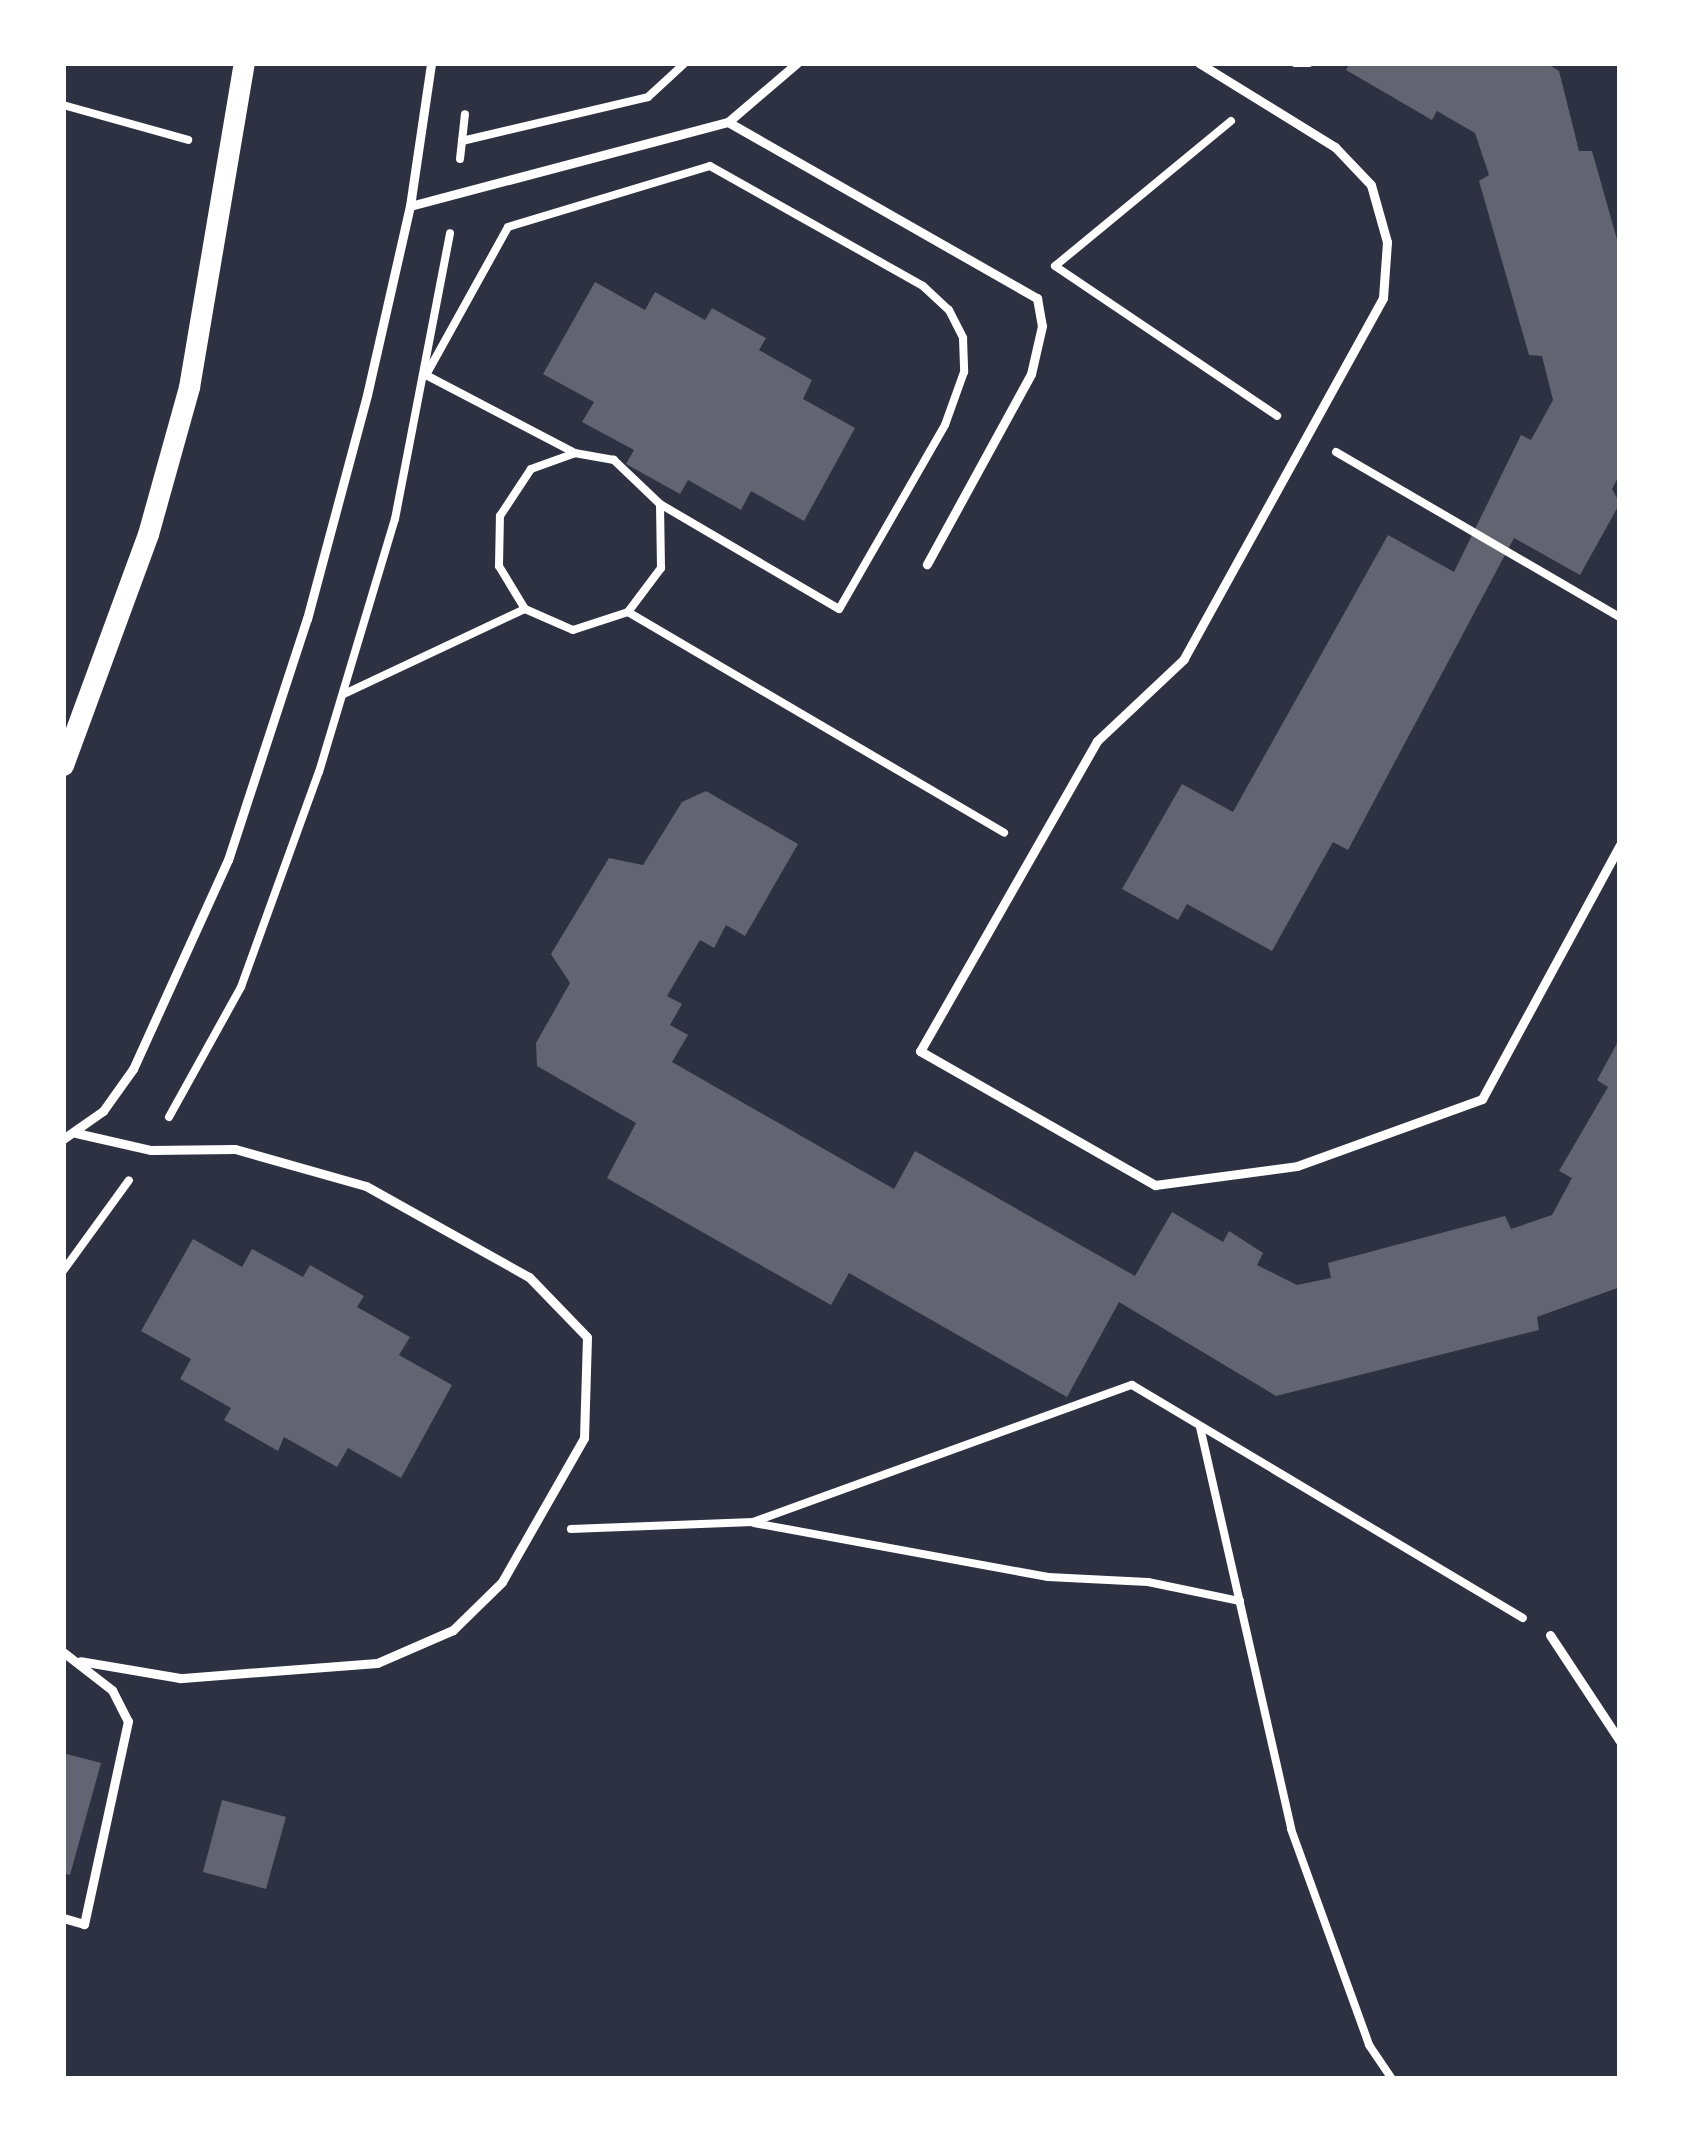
<!DOCTYPE html>
<html>
<head>
<meta charset="utf-8">
<style>
	body { margin:0 }
	#map { position:relative; width:1683px; height:2142px; overflow:hidden; background:#2d3142; font-family:"Exo 2",sans-serif }
	div>[style] { position:absolute }
	.building>* { inset:0; background:#626471 }
	.path>* { height:8px; margin:-4px; padding:0 4px; transform-origin:4px; border-radius:4px; background:#fff }
	.service>* { height:9px; margin:-4.5px; padding:0 4.5px; transform-origin:4.5px; border-radius:4.5px; background:#fff }
	.tertiary>* { height:21px; margin:-10.5px; padding:0 10.5px; transform-origin:10.5px; border-radius:10.5px; background:#fff }
	span { translate:-50% -50%; white-space:nowrap; text-align:center; line-height:1.15; -webkit-text-stroke:9px #fff; paint-order:stroke }
	.frame { position:absolute; inset:0; border:66px solid #fff; pointer-events:none }
</style>
</head>
<body>
<div id="map">
	<div class="building">
		<i style="clip-path:polygon(1350px 63px,1546px 63px,1559px 71px,1579px 151px,1592px 151px,1620px 250px,1620px 474px,1612px 489px,1620px 503px,1580px 575px,1514px 538px,1348px 850px,1333px 842px,1272px 951px,1187px 904px,1178px 920px,1122px 889px,1182px 784px,1233px 812px,1388px 535px,1454px 572px,1521px 435px,1531px 440px,1553px 400px,1542px 356px,1529px 355px,1479px 181px,1489px 175px,1475px 133px,1437px 111px,1432px 120px,1346px 70px)"></i>
		<i style="clip-path:polygon(595px 282px,645px 310px,655px 292px,705px 320px,712px 308px,766px 338px,759px 350px,812px 380px,803px 399px,855px 428px,804px 521px,751px 491px,741px 510px,688px 480px,680px 494px,626px 464px,634px 450px,582px 422px,594px 402px,543px 374px)"></i>
		<i style="clip-path:polygon(706px 791px,798px 844px,745px 936px,726px 925px,714px 948px,700px 940px,667px 996px,682px 1004px,670px 1025px,688px 1035px,672px 1062px,894px 1189px,915px 1151px,1135px 1276px,1172px 1212px,1223px 1242px,1229px 1231px,1263px 1253px,1257px 1265px,1297px 1285px,1331px 1278px,1328px 1263px,1505px 1216px,1511px 1229px,1552px 1215px,1572px 1178px,1559px 1171px,1608px 1087px,1597px 1080px,1620px 1038px,1620px 1287px,1537px 1317px,1539px 1330px,1276px 1396px,1119px 1302px,1067px 1397px,849px 1273px,831px 1305px,607px 1178px,636px 1123px,537px 1066px,536px 1043px,570px 983px,551px 954px,609px 858px,643px 865px,682px 802px)"></i>
		<i style="clip-path:polygon(193px 1239px,242px 1267px,252px 1249px,303px 1277px,310px 1265px,364px 1296px,357px 1307px,410px 1337px,399px 1355px,452px 1385px,401px 1478px,348px 1448px,337px 1467px,284px 1437px,278px 1451px,224px 1420px,231px 1408px,180px 1379px,191px 1359px,141px 1331px)"></i>
		<i style="clip-path:polygon(63px 1753px,101px 1763px,70px 1875px,63px 1873px)"></i>
		<i style="clip-path:polygon(222px 1800px,286px 1817px,266px 1889px,203px 1872px)"></i>
	</div>
	<div class="path">
		<i style="left:1295px;top:63px;width:14px"></i>
		<i style="left:63px;top:105px;width:130px;rotate:15.6deg"></i>
		<i style="left:1231px;top:121px;width:228px;rotate:140.5deg"></i>
		<i style="left:1055px;top:266px;width:268px;rotate:34deg"></i>
		<i style="left:462px;top:141px;width:191px;rotate:-13.3deg"></i>
		<i style="left:648px;top:97px;width:50px;rotate:-42.6deg"></i>
		<i style="left:460px;top:159px;width:45px;rotate:-83.7deg"></i>
		<i style="left:710px;top:166px;width:244px;rotate:29.4deg"></i>
		<i style="left:923px;top:286px;width:35px;rotate:43deg"></i>
		<i style="left:949px;top:310px;width:31px;rotate:63deg"></i>
		<i style="left:963px;top:338px;width:34px;rotate:88deg"></i>
		<i style="left:964px;top:372px;width:56px;rotate:109.7deg"></i>
		<i style="left:945px;top:425px;width:212px;rotate:119.9deg"></i>
		<i style="left:839px;top:609px;width:208px;rotate:-149.6deg"></i>
		<i style="left:660px;top:504px;width:64px;rotate:-136.3deg"></i>
		<i style="left:614px;top:460px;width:40px;rotate:-170deg"></i>
		<i style="left:575px;top:453px;width:168px;rotate:-152.4deg"></i>
		<i style="left:426px;top:375px;width:169px;rotate:-61deg"></i>
		<i style="left:508px;top:227px;width:211px;rotate:-16.8deg"></i>
		<i style="left:1336px;top:452px;width:328px;rotate:30.2deg"></i>
		<i style="left:525px;top:609px;width:50px;rotate:-121.2deg"></i>
		<i style="left:499px;top:566px;width:50px;rotate:-88.9deg"></i>
		<i style="left:500px;top:516px;width:56px;rotate:-56.6deg"></i>
		<i style="left:531px;top:469px;width:45px;rotate:-19.7deg"></i>
		<i style="left:628px;top:612px;width:55px;rotate:-53.1deg"></i>
		<i style="left:661px;top:568px;width:62px;rotate:-90.9deg"></i>
		<i style="left:344px;top:694px;width:200px;rotate:-25.2deg"></i>
		<i style="left:525px;top:609px;width:52px;rotate:23.6deg"></i>
		<i style="left:573px;top:630px;width:58px;rotate:-18.1deg"></i>
		<i style="left:628px;top:612px;width:436px;rotate:30.4deg"></i>
		<i style="left:169px;top:1117px;width:149px;rotate:-61deg"></i>
		<i style="left:241px;top:987px;width:229px;rotate:-70.1deg"></i>
		<i style="left:319px;top:772px;width:264px;rotate:-73.3deg"></i>
		<i style="left:395px;top:519px;width:291px;rotate:-79.1deg"></i>
		<i style="left:63px;top:1271px;width:112px;rotate:-54deg"></i>
		<i style="left:1200px;top:1427px;width:412px;rotate:77.2deg"></i>
		<i style="left:1291px;top:1829px;width:230px;rotate:70.1deg"></i>
		<i style="left:1369px;top:2045px;width:41px;rotate:55.9deg"></i>
		<i style="left:754px;top:1523px;width:299px;rotate:10.4deg"></i>
		<i style="left:1048px;top:1577px;width:100px;rotate:2.9deg"></i>
		<i style="left:1148px;top:1582px;width:94px;rotate:11.7deg"></i>
		<i style="left:571px;top:1529px;width:182px;rotate:-2.2deg"></i>
		<i style="left:753px;top:1522px;width:403px;rotate:-19.9deg"></i>
		<i style="left:1132px;top:1385px;width:455px;rotate:30.8deg"></i>
	</div>
	<div class="service">
		<i style="left:1199px;top:63px;width:160px;rotate:31.7deg"></i>
		<i style="left:1335px;top:147px;width:52px;rotate:46.5deg"></i>
		<i style="left:1371px;top:185px;width:59px;rotate:74.3deg"></i>
		<i style="left:1387px;top:242px;width:56px;rotate:94.1deg"></i>
		<i style="left:1383px;top:298px;width:412px;rotate:118.9deg"></i>
		<i style="left:1184px;top:659px;width:120px;rotate:136.7deg"></i>
		<i style="left:1097px;top:741px;width:357px;rotate:119.7deg"></i>
		<i style="left:920px;top:1051px;width:271px;rotate:29.7deg"></i>
		<i style="left:1155px;top:1185px;width:143px;rotate:-7.6deg"></i>
		<i style="left:1297px;top:1166px;width:197px;rotate:-19.9deg"></i>
		<i style="left:1482px;top:1099px;width:289px;rotate:-61.5deg"></i>
		<i style="left:728px;top:122px;width:356px;rotate:29.7deg"></i>
		<i style="left:1037px;top:298px;width:28px;rotate:80deg"></i>
		<i style="left:1042px;top:326px;width:49px;rotate:102.9deg"></i>
		<i style="left:1031px;top:374px;width:217px;rotate:118.7deg"></i>
		<i style="left:410px;top:206px;width:329px;rotate:-14.8deg"></i>
		<i style="left:728px;top:122px;width:91px;rotate:-40.5deg"></i>
		<i style="left:76px;top:1133px;width:77px;rotate:12.8deg"></i>
		<i style="left:151px;top:1150px;width:84px;rotate:-0.7deg"></i>
		<i style="left:235px;top:1149px;width:136px;rotate:15.8deg"></i>
		<i style="left:366px;top:1186px;width:187px;rotate:29.2deg"></i>
		<i style="left:529px;top:1277px;width:83px;rotate:46deg"></i>
		<i style="left:587px;top:1337px;width:101px;rotate:91.7deg"></i>
		<i style="left:584px;top:1438px;width:166px;rotate:119.7deg"></i>
		<i style="left:502px;top:1582px;width:69px;rotate:135.6deg"></i>
		<i style="left:453px;top:1630px;width:83px;rotate:156.5deg"></i>
		<i style="left:377px;top:1663px;width:198px;rotate:175.6deg"></i>
		<i style="left:180px;top:1678px;width:101px;rotate:-170.4deg"></i>
		<i style="left:63px;top:1139px;width:49px;rotate:-35deg"></i>
		<i style="left:103px;top:1111px;width:52px;rotate:-54.5deg"></i>
		<i style="left:133px;top:1069px;width:230px;rotate:-65.6deg"></i>
		<i style="left:228px;top:860px;width:254px;rotate:-71.9deg"></i>
		<i style="left:307px;top:619px;width:232px;rotate:-75deg"></i>
		<i style="left:367px;top:395px;width:194px;rotate:-77.2deg"></i>
		<i style="left:410px;top:206px;width:145px;rotate:-81.6deg"></i>
		<i style="left:1550px;top:1635px;width:127px;rotate:56.6deg"></i>
		<i style="left:63px;top:1652px;width:62px;rotate:37.8deg"></i>
		<i style="left:112px;top:1690px;width:35px;rotate:63deg"></i>
		<i style="left:128px;top:1721px;width:208px;rotate:102.2deg"></i>
		<i style="left:84px;top:1924px;width:22px;rotate:-164deg"></i>
	</div>
	<div class="tertiary">
		<i style="left:63px;top:765px;width:246px;rotate:-69.8deg"></i>
		<i style="left:148px;top:534px;width:153px;rotate:-74.4deg"></i>
		<i style="left:189px;top:387px;width:329px;rotate:-80.4deg"></i>
	</div>
	<div class="frame"></div>
</div>
</body>
</html>
